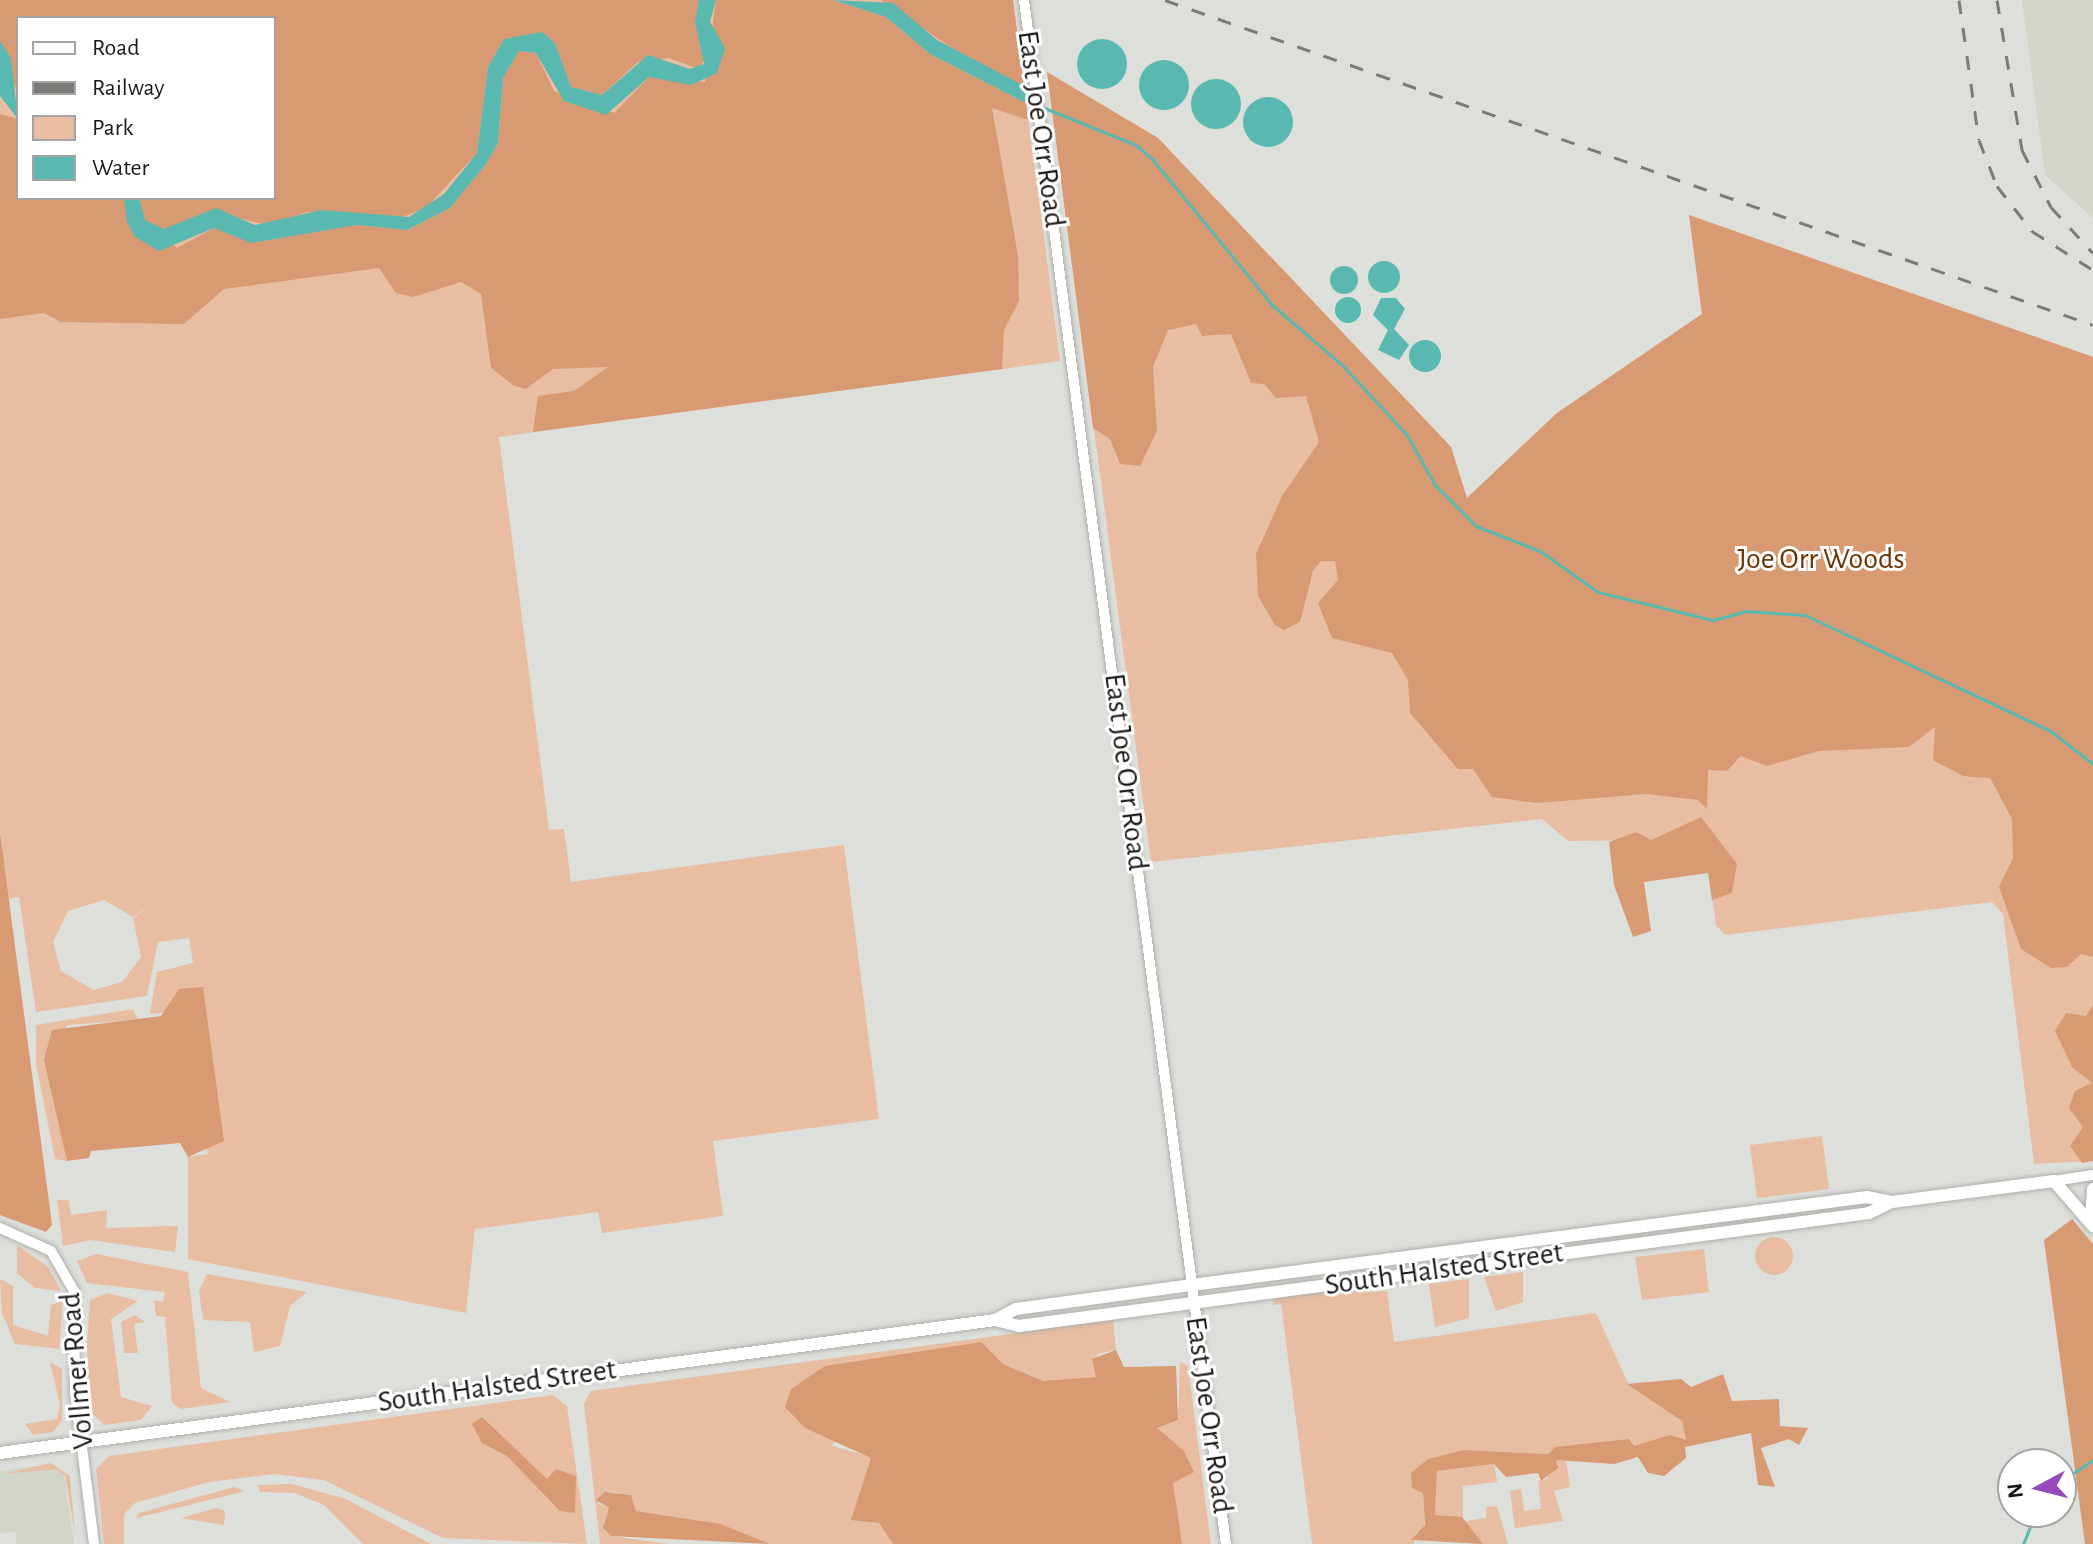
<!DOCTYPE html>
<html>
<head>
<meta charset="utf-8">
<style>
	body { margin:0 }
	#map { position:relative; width:2093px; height:1544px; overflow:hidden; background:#dddfda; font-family:"Alegreya Sans",sans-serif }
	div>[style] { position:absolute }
	.built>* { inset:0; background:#d2d6c9 }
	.green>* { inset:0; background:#e8bda2 }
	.round { border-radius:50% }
	.forest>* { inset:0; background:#d89a72 }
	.water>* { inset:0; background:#59b9b1 }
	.stream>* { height:3px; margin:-1.5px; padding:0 1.5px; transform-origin:1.5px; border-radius:1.5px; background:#59b9b1 }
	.roads { filter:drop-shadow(0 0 2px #aeb0aa) drop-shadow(0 0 2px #aeb0aa) }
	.secondary>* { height:10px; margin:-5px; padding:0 5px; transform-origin:5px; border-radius:5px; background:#fff }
	.primary>* { height:12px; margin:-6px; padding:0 6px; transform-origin:6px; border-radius:6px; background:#fff }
	.rail>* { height:3px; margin-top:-1.5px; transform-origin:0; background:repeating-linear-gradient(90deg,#7a7c78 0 14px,transparent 0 28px) }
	span { translate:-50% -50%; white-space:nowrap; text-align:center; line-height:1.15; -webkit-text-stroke:6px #fff; paint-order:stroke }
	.street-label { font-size:30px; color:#191a18 }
	.park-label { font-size:30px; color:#6d3503 }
	.legend { position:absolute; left:16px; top:16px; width:260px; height:184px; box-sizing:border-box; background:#fff; border:2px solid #a3a3a3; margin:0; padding:10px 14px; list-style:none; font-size:24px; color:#191a18 }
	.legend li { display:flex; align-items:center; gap:16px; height:40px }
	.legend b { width:40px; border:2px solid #a3a3a3 }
	.north { position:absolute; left:1997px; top:1448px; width:80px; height:80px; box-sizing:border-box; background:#fff; border:2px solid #a3a3a3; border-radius:50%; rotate:263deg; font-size:22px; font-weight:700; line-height:32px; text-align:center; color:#191a18 }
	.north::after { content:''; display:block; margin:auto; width:28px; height:36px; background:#964abc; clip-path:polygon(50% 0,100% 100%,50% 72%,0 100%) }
</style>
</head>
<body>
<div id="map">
	<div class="built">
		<i style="clip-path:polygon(2022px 0,2093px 0,2093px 218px,2045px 175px)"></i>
		<i style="clip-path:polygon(49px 1464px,64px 1473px,74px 1544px,17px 1544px,15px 1532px,0 1533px,0 1471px)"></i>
	</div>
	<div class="green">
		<i style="clip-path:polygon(evenodd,0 0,1013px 0,1060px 361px,499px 437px,549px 830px,564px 829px,571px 882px,844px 845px,879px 1119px,713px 1141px,723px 1216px,602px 1233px,598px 1212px,475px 1229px,466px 1313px,188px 1259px,188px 1157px,208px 1154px,170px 1012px,150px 1014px,157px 972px,193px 963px,189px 938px,158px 942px,147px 996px,36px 1012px,19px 897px,8px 899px,52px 1225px,46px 1232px,0 1215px,0 0,18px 18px,274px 18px,274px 198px,18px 198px,18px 18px,0 0,160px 899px,133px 918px,141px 957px,122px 982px,94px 990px,61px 971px,53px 942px,68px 911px,104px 900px,133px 917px,160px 899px)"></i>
		<i style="clip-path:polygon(1047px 72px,1158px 138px,1451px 447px,1467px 498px,1557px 413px,1702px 314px,1689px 215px,2093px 357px,2093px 1161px,2034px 1164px,2003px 914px,1992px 902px,1725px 935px,1716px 925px,1701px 818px,1651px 840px,1568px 841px,1542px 819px,1151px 862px)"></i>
		<i style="clip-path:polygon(133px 1009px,138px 1020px,67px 1025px,53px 1083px,67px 1161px,55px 1159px,36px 1064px,36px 1025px)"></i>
		<i style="clip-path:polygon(1822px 1136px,1829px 1189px,1757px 1198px,1750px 1145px)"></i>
		<i style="clip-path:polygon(57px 1200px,69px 1200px,71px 1215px,107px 1210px,106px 1228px,178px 1226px,175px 1252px,90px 1240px,63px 1246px)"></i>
		<i class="round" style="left:1755px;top:1237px;width:38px;height:38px"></i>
		<i style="clip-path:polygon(17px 1245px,48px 1267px,61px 1291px,35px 1288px,17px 1273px)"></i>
		<i style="clip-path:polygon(1704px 1249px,1709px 1292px,1642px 1300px,1635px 1257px)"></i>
		<i style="clip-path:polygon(96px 1254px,188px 1272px,201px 1388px,230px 1402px,181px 1409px,172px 1403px,165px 1317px,156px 1316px,154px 1300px,163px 1302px,165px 1292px,87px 1283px,77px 1261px)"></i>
		<i style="clip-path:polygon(1523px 1272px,1523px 1302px,1496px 1311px,1484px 1277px)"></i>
		<i style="clip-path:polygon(207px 1274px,307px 1292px,290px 1306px,280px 1346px,254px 1352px,250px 1322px,203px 1320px,199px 1291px)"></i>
		<i style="clip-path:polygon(0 1279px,13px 1286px,13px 1325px,48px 1336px,51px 1305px,63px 1301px,59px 1349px,15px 1344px,2px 1313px)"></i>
		<i style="clip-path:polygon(1469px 1279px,1469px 1318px,1435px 1327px,1429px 1284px)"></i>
		<i style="clip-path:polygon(1372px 1285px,1370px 1292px,1387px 1291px,1394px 1342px,1596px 1313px,1628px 1383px,1682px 1421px,1686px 1440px,1633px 1446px,1629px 1439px,1548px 1454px,1464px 1450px,1440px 1457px,1423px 1493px,1425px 1532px,1416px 1533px,1414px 1544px,1312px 1544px,1281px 1304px,1272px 1305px,1276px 1298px)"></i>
		<i style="clip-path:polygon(108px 1293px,138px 1301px,111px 1319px,121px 1397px,152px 1406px,141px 1420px,104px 1425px,88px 1409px,87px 1344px,90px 1300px)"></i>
		<i style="clip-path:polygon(135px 1315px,145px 1322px,134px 1324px,138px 1353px,124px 1353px,121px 1322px)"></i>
		<i style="clip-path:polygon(1113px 1320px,1116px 1350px,1097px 1354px,1096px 1377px,1043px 1382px,1003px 1364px,830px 1445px,871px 1457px,879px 1523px,893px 1544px,770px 1544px,721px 1524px,636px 1511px,631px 1495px,613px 1492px,597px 1503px,609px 1508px,603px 1528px,611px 1536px,669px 1544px,600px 1544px,584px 1404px,591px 1391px)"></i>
		<i style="clip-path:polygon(50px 1362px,62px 1369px,62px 1421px,53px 1432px,33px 1435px,25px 1424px,57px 1419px,60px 1405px)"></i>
		<i style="clip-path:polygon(1180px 1362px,1188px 1366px,1211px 1544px,1182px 1544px,1157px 1427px,1178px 1419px)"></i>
		<i style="clip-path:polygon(553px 1395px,567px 1406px,587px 1544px,443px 1538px,324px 1480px,274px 1474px,209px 1482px,135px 1503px,124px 1514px,124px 1544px,104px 1544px,96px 1469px,109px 1456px)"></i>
		<i style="clip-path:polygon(1555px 1460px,1566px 1461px,1570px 1487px,1554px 1491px,1563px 1521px,1515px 1528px,1510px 1491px,1521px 1489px,1524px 1511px,1541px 1509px,1538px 1481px,1547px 1479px)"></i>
		<i style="clip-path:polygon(51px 1463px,70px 1476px,75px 1534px,65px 1476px,56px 1469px,4px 1474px)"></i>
		<i style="clip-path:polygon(1494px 1464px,1497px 1482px,1463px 1486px,1463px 1518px,1435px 1515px,1437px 1471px)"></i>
		<i style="clip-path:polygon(292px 1484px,346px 1499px,431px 1544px,363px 1544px,324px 1505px,295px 1493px,260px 1492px,258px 1485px)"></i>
		<i style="clip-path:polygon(234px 1487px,245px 1491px,136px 1518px,139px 1513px)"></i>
		<i style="clip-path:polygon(1497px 1506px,1508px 1544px,1483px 1544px,1468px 1534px,1466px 1521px,1486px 1518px,1486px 1507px)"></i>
		<i style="clip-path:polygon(216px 1508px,225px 1511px,224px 1525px,181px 1518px)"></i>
	</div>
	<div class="forest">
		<i style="clip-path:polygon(0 0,699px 0,707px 54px,699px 69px,669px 58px,638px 62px,602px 95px,571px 87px,555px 43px,504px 39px,488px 67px,477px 153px,426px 208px,392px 221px,307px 212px,268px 225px,241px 219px,164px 229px,144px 220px,139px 198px,274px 198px,274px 18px,18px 18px,18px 95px,0 41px)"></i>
		<i style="clip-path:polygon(716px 0,833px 0,886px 17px,930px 54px,1026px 103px,1028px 120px,992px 108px,1018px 256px,1019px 301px,1004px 330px,1002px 369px,533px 432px,538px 396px,574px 391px,608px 367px,553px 369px,526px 389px,514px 386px,491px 368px,481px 294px,461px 282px,413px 297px,396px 293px,379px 268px,224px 289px,184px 324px,61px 322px,44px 313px,0 319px,0 114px,18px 119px,18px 198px,124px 198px,177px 248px,214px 228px,239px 238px,357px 225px,408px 230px,450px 208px,486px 164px,498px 143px,503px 78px,519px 51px,536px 53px,554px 91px,614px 113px,649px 77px,705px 82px)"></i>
		<i style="clip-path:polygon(881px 0,1013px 0,1024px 86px,979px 66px)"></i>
		<i style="clip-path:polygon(1047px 72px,1158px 138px,1451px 447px,1467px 498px,1557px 413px,1702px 314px,1689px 215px,2093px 357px,2093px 957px,2081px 954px,2067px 967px,2051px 968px,2021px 949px,1999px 887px,2013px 858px,2012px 819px,1990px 778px,1963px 776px,1933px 760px,1935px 727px,1909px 747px,1819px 751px,1767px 766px,1741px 756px,1727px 771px,1708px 770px,1707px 809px,1698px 800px,1646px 794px,1537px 803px,1492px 797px,1473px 769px,1458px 769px,1410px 713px,1408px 680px,1392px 653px,1332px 638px,1318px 603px,1338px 580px,1335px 561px,1321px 561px,1313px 571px,1300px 622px,1284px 630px,1275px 625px,1258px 596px,1256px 554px,1282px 496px,1319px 442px,1306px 396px,1276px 398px,1264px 384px,1251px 383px,1231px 334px,1202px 336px,1196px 324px,1168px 330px,1153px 367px,1157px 431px,1140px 466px,1120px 464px,1110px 439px,1093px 428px)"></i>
		<i style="clip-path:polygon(1701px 817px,1737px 864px,1732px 893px,1712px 900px,1708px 873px,1644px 882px,1651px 931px,1633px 937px,1614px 885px,1609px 842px,1636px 832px,1651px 840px)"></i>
		<i style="clip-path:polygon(0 833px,52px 1225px,46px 1232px,0 1215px)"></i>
		<i style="clip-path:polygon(203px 987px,224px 1141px,188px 1157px,180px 1143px,91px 1151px,89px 1158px,67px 1161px,44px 1060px,52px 1030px,161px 1016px,179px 989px)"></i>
		<i style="clip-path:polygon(2093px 1005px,2093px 1161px,2082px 1163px,2070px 1146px,2083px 1127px,2069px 1108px,2075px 1091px,2092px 1083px,2072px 1067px,2055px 1031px,2066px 1013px,2086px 1016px)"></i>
		<i style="clip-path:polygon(2072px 1219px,2093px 1244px,2093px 1544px,2085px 1544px,2044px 1240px)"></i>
		<i style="clip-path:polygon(981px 1342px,1003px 1364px,1043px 1381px,1096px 1377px,1092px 1359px,1116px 1350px,1124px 1367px,1176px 1366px,1178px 1420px,1157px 1428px,1184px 1451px,1194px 1472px,1173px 1483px,1182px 1544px,893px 1544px,879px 1523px,851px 1520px,871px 1458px,805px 1428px,785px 1407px,791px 1389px,825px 1366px)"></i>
		<i style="clip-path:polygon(1723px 1374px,1732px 1401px,1779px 1399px,1780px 1426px,1808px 1428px,1799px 1445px,1789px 1439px,1761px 1448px,1775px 1487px,1758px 1485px,1751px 1433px,1685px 1447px,1686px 1458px,1664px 1476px,1648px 1473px,1638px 1457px,1614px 1464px,1556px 1460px,1558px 1468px,1541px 1481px,1538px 1473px,1506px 1477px,1494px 1464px,1437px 1471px,1435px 1515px,1462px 1517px,1483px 1544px,1411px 1540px,1425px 1525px,1423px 1493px,1412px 1488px,1411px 1473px,1428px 1459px,1464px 1450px,1548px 1454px,1555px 1447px,1629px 1439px,1634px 1446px,1670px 1435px,1686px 1440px,1682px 1421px,1627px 1384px,1681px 1379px,1691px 1387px)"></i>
		<i style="clip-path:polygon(482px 1417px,547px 1479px,556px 1469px,576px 1476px,575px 1513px,560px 1511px,507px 1456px,482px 1443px,472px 1424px)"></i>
		<i style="clip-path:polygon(605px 1492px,631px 1495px,636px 1511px,721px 1524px,770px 1544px,611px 1536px,603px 1528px,609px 1508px,596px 1500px)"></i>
	</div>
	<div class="water">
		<i style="clip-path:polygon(699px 0,716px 0,710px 22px,725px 48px,717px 73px,691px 85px,649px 77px,606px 115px,564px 101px,536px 53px,519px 51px,503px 78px,498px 143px,486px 164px,450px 208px,407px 230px,357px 225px,251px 243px,214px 228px,159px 251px,135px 237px,127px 222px,124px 198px,139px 198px,145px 220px,164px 229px,216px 208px,255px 225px,322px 210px,409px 217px,444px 194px,477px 153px,488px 67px,504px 39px,542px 32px,555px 43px,571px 87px,602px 95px,648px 55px,690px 69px,704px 64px,695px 22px)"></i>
		<i style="clip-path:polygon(833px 0,893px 3px,937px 40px,1024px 86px,1026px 103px,930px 54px,886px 17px)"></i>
		<i class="round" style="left:1077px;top:39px;width:50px;height:50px"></i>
		<i style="clip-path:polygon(0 41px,11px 58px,18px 119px,0 96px)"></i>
		<i class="round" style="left:1139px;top:60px;width:50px;height:50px"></i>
		<i class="round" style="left:1191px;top:79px;width:50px;height:50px"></i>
		<i class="round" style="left:1243px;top:97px;width:50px;height:50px"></i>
		<i class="round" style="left:1368px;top:261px;width:32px;height:32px"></i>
		<i class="round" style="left:1330px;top:266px;width:28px;height:28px"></i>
		<i class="round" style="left:1335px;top:297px;width:26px;height:26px"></i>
		<i style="clip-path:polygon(1381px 298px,1396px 298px,1405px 309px,1394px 329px,1409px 345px,1399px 360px,1378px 350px,1388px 330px,1373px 315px)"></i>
		<i class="round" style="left:1409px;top:340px;width:32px;height:32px"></i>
	</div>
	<div class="stream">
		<i style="left:1042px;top:107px;width:101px;rotate:22deg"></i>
		<i style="left:1136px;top:145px;width:23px;rotate:41deg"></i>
		<i style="left:1153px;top:160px;width:188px;rotate:50.6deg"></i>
		<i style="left:1272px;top:305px;width:92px;rotate:40.6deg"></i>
		<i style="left:1342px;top:365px;width:96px;rotate:47.1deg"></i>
		<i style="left:1407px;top:435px;width:57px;rotate:60.8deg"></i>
		<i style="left:1435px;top:485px;width:58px;rotate:45deg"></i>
		<i style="left:1476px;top:526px;width:69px;rotate:21.3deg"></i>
		<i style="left:1540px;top:551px;width:71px;rotate:35.3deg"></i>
		<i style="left:1598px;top:592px;width:118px;rotate:13.7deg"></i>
		<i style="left:1713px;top:620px;width:34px;rotate:-15deg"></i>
		<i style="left:1746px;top:611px;width:59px;rotate:3.9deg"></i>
		<i style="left:1805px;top:615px;width:273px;rotate:25.3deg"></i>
		<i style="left:2052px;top:732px;width:52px;rotate:38deg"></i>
		<i style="left:2075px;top:1472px;width:22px;rotate:-34deg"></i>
		<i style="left:2023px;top:1544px;width:35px;rotate:-68deg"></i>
	</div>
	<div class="roads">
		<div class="secondary">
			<i style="left:1024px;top:0;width:1557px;rotate:82.55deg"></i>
			<i style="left:2054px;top:1181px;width:39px;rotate:-9deg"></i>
			<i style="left:0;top:1228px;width:56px;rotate:24.3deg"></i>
			<i style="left:51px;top:1251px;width:46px;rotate:60.1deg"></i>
			<i style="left:74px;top:1291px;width:100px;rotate:89.4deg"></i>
			<i style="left:75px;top:1391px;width:154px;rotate:82.9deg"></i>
		</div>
		<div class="primary">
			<i style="left:2091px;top:1219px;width:30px;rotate:-86deg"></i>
			<i style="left:995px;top:1320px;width:25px;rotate:14deg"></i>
			<i style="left:1019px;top:1326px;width:857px;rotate:-7.57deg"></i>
			<i style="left:1869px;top:1213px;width:25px;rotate:-26deg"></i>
			<i style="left:1892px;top:1202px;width:163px;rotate:-7.4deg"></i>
			<i style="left:2054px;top:1181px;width:60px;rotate:49.1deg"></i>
			<i style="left:0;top:1453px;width:1004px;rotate:-7.61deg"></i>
			<i style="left:995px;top:1320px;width:24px;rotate:-28deg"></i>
			<i style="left:1016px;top:1309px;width:178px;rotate:-7.8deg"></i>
			<i style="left:1192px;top:1285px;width:681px;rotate:-7.43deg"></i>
			<i style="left:1867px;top:1197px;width:25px;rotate:11deg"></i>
		</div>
	</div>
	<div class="rail">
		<i style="left:1165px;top:0;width:983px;rotate:19.3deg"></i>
		<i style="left:1959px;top:0;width:141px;rotate:81.9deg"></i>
		<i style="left:1979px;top:140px;width:49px;rotate:68.6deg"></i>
		<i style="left:1997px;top:186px;width:57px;rotate:52.1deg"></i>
		<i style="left:2032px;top:231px;width:72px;rotate:32.6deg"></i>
		<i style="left:1997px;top:0;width:152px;rotate:80.5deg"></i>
		<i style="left:2022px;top:150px;width:64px;rotate:63deg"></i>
		<i style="left:2051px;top:207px;width:62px;rotate:47.6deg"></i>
	</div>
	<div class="street-label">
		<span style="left:1041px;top:129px;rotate:82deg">East Joe Orr Road</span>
		<span style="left:1126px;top:772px;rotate:83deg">East Joe Orr Road</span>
		<span style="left:1444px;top:1269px;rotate:-8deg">South Halsted Street</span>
		<span style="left:77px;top:1371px;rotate:-95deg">Vollmer Road</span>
		<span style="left:497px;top:1386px;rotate:-8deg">South Halsted Street</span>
		<span style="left:1209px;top:1415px;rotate:82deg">East Joe Orr Road</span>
	</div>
	<div class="park-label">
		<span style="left:1821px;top:559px">Joe Orr Woods</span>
	</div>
	<ul class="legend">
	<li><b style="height:10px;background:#fff"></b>Road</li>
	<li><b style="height:10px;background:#7a7c78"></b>Railway</li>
	<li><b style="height:22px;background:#e8bda2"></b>Park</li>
	<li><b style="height:22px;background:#59b9b1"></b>Water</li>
	</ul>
	<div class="north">N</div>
</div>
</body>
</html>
